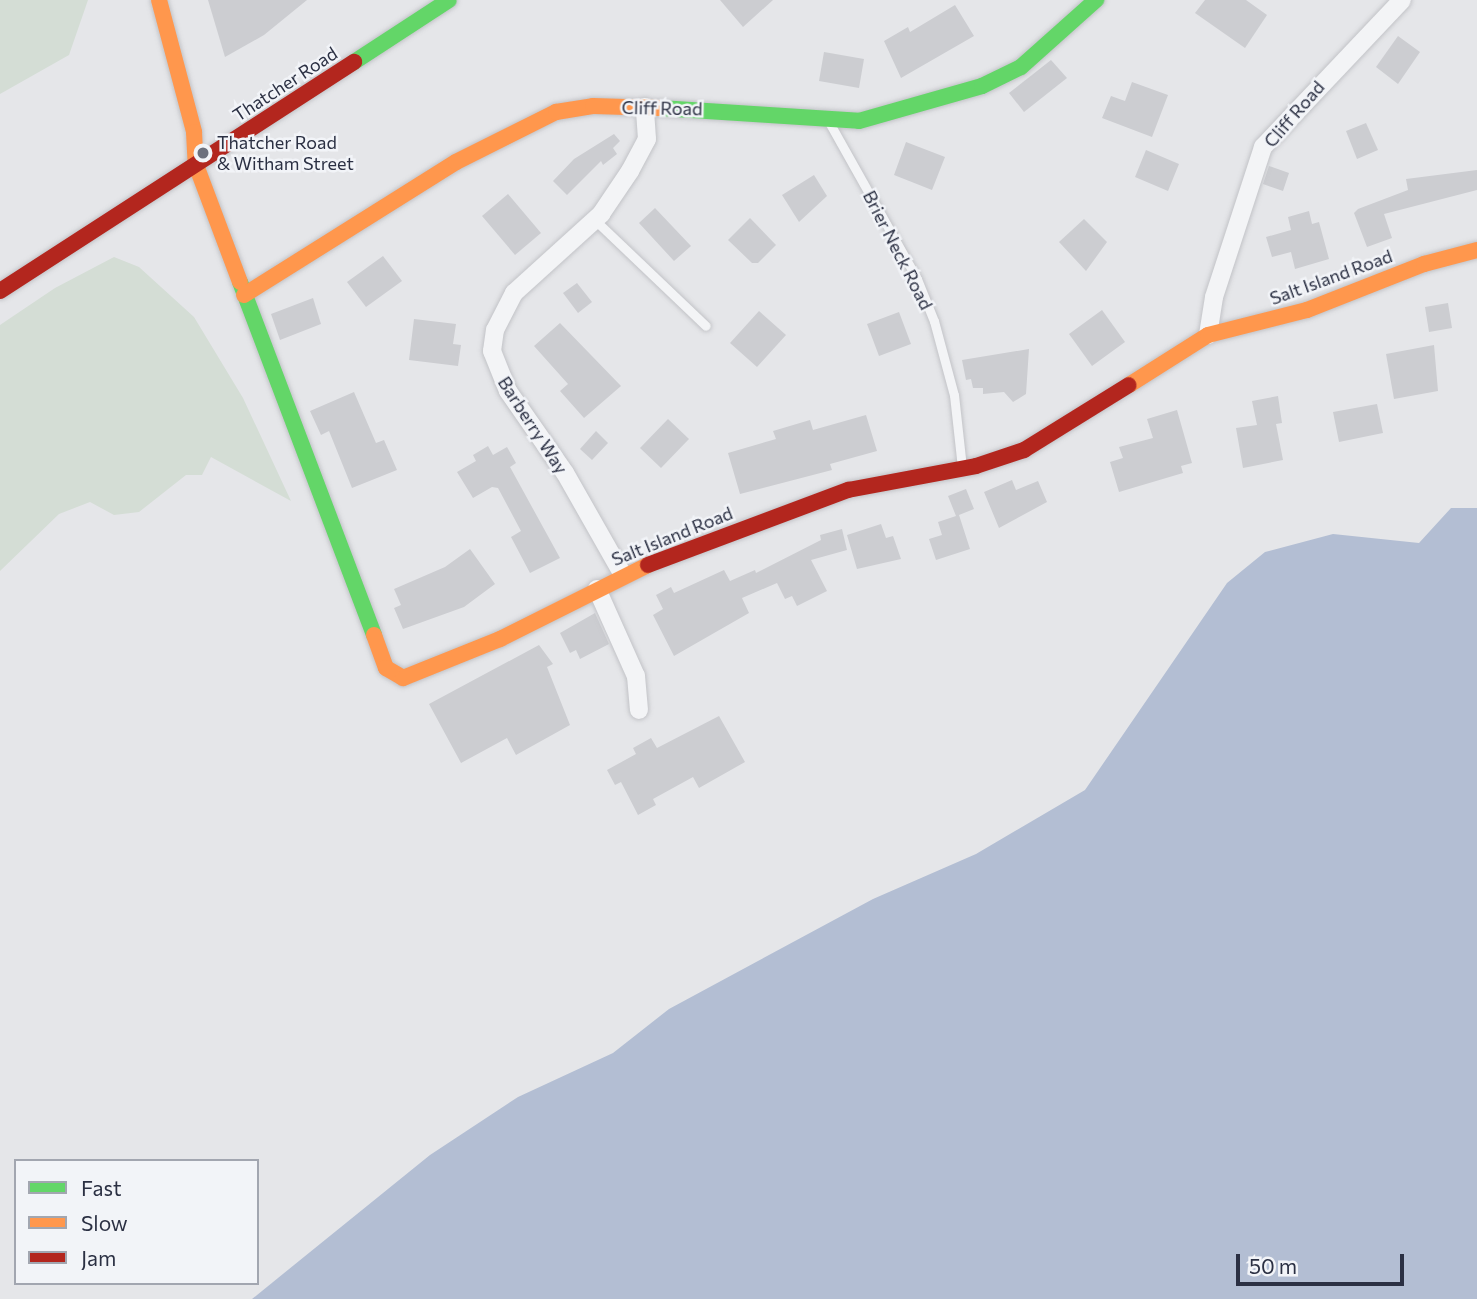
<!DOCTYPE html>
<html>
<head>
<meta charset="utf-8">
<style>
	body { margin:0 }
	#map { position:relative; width:1477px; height:1299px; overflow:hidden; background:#e5e6e9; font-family:Commissioner,sans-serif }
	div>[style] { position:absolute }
	.green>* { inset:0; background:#d4ddd5 }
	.water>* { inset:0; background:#b3bed3 }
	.building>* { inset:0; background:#cccdd1 }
	.roads { filter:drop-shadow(0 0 2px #c2c3c7) drop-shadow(0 0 2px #c2c3c7) }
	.lane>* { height:9px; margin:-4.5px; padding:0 4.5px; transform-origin:4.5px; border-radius:4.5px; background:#f3f4f6 }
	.street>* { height:18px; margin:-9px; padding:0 9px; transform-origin:9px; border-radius:9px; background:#f3f4f6 }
	.fast>* { height:16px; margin:-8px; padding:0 8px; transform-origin:8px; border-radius:8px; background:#63d668 }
	.slow>* { height:16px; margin:-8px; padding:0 8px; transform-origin:8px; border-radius:8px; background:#ff974d }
	.jam>* { height:16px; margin:-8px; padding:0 8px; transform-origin:8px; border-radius:8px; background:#b3261e }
	.dots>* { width:19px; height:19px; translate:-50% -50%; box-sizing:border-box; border:4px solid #f2f4f8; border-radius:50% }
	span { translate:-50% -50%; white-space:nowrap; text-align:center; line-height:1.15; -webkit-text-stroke:5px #f2f4f8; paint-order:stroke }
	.street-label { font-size:18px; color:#2b3043 }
	.poi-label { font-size:18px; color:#2b3043 }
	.left { translate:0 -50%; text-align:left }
	.legend { position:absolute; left:14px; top:1159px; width:245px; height:126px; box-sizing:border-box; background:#f2f4f8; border:2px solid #a2a6b0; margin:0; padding:9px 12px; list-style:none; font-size:21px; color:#2b3043 }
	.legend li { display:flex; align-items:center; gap:14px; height:35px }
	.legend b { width:35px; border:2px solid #a2a6b0 }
	.scale { position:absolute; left:1236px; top:1254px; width:168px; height:32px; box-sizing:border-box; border:4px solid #2b3043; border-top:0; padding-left:9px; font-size:21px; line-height:24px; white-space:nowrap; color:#2b3043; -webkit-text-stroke:5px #f2f4f8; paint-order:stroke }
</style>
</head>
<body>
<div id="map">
	<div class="green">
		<i style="clip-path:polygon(0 0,88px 0,69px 55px,0 94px)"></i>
		<i style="clip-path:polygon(114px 257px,139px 267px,194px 317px,243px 398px,291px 501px,211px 457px,202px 475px,186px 475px,139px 512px,114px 515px,90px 502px,59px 514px,0 571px,0 325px,55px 288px)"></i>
	</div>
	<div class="water">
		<i style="clip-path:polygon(1451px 508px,1477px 508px,1477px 1299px,252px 1299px,430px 1155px,518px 1097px,613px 1053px,669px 1009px,873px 899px,976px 854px,1085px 790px,1227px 583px,1265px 552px,1333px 534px,1419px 543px)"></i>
	</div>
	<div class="building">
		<i style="clip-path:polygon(208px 0,307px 0,264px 35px,225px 57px)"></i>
		<i style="clip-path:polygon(720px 0,773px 0,743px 27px)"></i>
		<i style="clip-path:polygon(1205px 0,1246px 0,1267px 15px,1245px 48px,1195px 13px)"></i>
		<i style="clip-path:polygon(955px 5px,974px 36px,901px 78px,884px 41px,908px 27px,910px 32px)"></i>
		<i style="clip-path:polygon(1398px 36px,1420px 52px,1398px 84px,1376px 67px)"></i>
		<i style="clip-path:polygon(824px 52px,864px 59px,859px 88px,819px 81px)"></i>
		<i style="clip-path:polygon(1051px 60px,1067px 78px,1024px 112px,1009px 93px)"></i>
		<i style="clip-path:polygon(1132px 82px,1168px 95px,1152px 137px,1102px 118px,1111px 96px,1125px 101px)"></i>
		<i style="clip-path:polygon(1366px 123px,1378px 150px,1357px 159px,1346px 131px)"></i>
		<i style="clip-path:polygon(614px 134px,620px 141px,613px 148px,617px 154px,603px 165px,601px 161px,567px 195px,553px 181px,574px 159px)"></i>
		<i style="clip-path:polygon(906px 142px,945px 157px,932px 190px,894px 175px)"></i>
		<i style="clip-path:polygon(1146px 150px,1179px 164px,1168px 191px,1135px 177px)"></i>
		<i style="clip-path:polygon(1269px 166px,1289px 173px,1283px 191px,1263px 184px)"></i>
		<i style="clip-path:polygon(1477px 170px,1477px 190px,1384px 214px,1392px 238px,1367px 247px,1354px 213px,1358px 209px,1408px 190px,1406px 179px)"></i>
		<i style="clip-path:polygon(814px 175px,827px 196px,799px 222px,782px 195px)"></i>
		<i style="clip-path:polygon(508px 194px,541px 233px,515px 255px,482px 216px)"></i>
		<i style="clip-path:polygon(655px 208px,691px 246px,674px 261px,639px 223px)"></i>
		<i style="clip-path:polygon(1309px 211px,1312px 224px,1319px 222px,1329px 259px,1295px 269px,1291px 252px,1272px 257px,1266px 237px,1291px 230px,1288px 217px)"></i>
		<i style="clip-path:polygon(750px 218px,776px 245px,758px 263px,752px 263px,728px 240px)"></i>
		<i style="clip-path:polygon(1084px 219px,1107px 242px,1086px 271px,1059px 242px)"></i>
		<i style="clip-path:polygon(383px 256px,402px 281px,366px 307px,347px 282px)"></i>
		<i style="clip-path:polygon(577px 283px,592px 302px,578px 313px,563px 293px)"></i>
		<i style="clip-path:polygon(313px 298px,321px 324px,280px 340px,271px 314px)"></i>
		<i style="clip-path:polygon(1448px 303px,1452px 328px,1429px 332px,1425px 307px)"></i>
		<i style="clip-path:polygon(1102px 310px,1125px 342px,1092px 366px,1069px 334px)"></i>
		<i style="clip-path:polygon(759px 311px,786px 335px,757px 367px,730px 343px)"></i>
		<i style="clip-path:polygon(899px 312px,911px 344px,879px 356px,867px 324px)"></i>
		<i style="clip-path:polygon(414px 319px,456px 324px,453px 344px,461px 345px,458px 366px,409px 360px)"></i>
		<i style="clip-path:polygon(560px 323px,621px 386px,584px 418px,560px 391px,568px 384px,534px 346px)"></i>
		<i style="clip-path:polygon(1434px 345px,1438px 391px,1394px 399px,1386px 354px)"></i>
		<i style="clip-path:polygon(1029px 349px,1026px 394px,1013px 402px,1004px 392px,983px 394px,983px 388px,973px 388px,971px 379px,966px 380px,962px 360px)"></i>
		<i style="clip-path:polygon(354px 392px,376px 443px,384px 440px,397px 470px,352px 488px,329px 431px,321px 435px,310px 411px)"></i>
		<i style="clip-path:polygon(1278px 396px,1282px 423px,1276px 424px,1283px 460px,1243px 468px,1236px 428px,1257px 425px,1252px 401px)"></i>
		<i style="clip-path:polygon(1377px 404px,1383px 433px,1339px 442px,1333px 412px)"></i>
		<i style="clip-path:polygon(1177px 410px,1192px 463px,1181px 466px,1183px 473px,1119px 492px,1110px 462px,1123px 458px,1119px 447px,1153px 438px,1147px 419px)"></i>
		<i style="clip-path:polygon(866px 415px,877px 451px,830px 464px,832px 470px,740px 494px,728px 453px,776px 439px,773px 431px,810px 420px,813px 430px)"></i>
		<i style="clip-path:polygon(668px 419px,689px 439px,661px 468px,640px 448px)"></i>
		<i style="clip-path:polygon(596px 431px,608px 443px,592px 460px,580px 449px)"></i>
		<i style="clip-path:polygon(488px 446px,493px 455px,507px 447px,516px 463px,510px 467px,560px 558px,530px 573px,511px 537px,521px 531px,498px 488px,492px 487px,473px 498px,457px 472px,476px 461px,473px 455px)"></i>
		<i style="clip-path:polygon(1012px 480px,1016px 490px,1038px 481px,1047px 502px,999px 528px,984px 492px)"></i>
		<i style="clip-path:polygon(966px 489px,974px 509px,959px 515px,970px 549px,936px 560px,929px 539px,942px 535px,938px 522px,956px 516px,948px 496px)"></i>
		<i style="clip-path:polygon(881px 524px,886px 538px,893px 536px,901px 559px,857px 569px,847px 535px)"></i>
		<i style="clip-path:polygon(842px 529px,847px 550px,811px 560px,827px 591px,797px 606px,792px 596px,785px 599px,777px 583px,742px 598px,749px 613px,674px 656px,653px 615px,663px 609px,656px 595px,671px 587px,674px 593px,724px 570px,730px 581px,755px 570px,756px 573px,821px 540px,820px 535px)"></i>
		<i style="clip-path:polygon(470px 549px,495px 584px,464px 607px,403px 629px,394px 608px,401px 605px,394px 589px,445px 567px)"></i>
		<i style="clip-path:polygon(595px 613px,609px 644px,580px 659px,576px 650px,570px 653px,560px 633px)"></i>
		<i style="clip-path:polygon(539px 645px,553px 664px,547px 667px,570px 725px,516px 755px,507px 738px,461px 763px,429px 704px)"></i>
		<i style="clip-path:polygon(719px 716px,745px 762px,699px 788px,693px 777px,653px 799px,656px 805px,638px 815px,621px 782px,615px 785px,607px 770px,636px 754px,633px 748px,651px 738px,657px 748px)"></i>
	</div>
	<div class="roads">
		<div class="lane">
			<i style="left:829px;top:122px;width:180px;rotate:60.7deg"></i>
			<i style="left:917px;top:279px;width:45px;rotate:68deg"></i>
			<i style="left:934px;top:321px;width:77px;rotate:74.9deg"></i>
			<i style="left:954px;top:395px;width:72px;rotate:83.7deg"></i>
			<i style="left:595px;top:220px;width:153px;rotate:43.7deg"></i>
		</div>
		<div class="street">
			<i style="left:1208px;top:335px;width:38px;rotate:-81deg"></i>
			<i style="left:1214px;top:297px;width:158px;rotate:-71.9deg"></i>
			<i style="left:1263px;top:147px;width:202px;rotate:-46.6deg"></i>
			<i style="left:623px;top:575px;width:117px;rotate:-119.6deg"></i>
			<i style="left:565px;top:473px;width:100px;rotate:-124.8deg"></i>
			<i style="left:508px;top:391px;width:43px;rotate:-111.8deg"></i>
			<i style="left:492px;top:351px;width:21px;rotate:-82deg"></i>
			<i style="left:495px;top:330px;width:42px;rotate:-62.8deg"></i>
			<i style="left:514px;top:293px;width:118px;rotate:-42.2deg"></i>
			<i style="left:601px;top:214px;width:52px;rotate:-56deg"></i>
			<i style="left:630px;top:171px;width:36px;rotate:-62deg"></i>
			<i style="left:647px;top:139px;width:32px;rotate:-94deg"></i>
			<i style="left:597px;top:589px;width:95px;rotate:65.9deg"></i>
			<i style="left:636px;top:676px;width:34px;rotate:85deg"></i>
		</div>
		<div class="fast">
			<i style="left:354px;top:62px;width:113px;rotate:-33.1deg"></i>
			<i style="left:660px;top:108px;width:199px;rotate:3.7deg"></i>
			<i style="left:859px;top:121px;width:128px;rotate:-15.9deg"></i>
			<i style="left:982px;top:86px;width:43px;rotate:-26deg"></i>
			<i style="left:1021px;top:67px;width:101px;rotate:-41.8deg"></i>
			<i style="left:240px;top:282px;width:378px;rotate:69.2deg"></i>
		</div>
		<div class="slow">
			<i style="left:159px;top:0;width:137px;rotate:75.1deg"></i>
			<i style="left:194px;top:132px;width:33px;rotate:87deg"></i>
			<i style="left:196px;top:165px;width:125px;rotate:69.4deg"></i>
			<i style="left:244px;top:295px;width:250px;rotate:-32.1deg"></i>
			<i style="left:456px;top:162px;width:112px;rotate:-26.6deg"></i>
			<i style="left:556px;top:112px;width:37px;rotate:-9deg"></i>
			<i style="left:593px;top:106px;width:67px;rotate:1.7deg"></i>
			<i style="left:1129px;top:385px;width:93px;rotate:-32.3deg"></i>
			<i style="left:1208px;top:335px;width:102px;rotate:-14.2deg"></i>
			<i style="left:1307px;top:310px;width:126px;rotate:-21.5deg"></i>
			<i style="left:1424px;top:264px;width:55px;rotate:-14.8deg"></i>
			<i style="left:374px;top:635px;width:35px;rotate:70deg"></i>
			<i style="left:386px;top:668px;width:20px;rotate:30deg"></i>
			<i style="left:403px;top:678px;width:105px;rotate:-21.9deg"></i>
			<i style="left:500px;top:639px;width:165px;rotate:-26.6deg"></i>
		</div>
		<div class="jam">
			<i style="left:0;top:291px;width:422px;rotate:-32.9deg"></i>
			<i style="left:648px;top:565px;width:214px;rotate:-20.6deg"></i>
			<i style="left:848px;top:490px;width:130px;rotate:-10.6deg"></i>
			<i style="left:976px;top:466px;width:51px;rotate:-18.4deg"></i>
			<i style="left:1024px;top:450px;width:123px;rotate:-31.8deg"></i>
		</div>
	</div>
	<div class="dots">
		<i style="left:203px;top:153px;background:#6c707d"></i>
	</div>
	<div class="street-label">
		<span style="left:285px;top:84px;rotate:-33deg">Thatcher Road</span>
		<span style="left:662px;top:108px;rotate:1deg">Cliff Road</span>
		<span style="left:1294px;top:114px;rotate:-49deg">Cliff Road</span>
		<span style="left:898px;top:250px;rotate:63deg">Brier Neck Road</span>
		<span style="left:1331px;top:277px;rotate:-20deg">Salt Island Road</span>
		<span style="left:533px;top:425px;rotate:57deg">Barberry Way</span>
		<span style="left:672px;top:536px;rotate:-22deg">Salt Island Road</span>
	</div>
	<div class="poi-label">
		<span class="left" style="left:217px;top:153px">Thatcher Road<br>&amp; Witham Street</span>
	</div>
	<ul class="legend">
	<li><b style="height:9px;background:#63d668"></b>Fast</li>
	<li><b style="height:9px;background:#ff974d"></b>Slow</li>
	<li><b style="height:9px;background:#b3261e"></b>Jam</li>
	</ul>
	<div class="scale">50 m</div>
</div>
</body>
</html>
